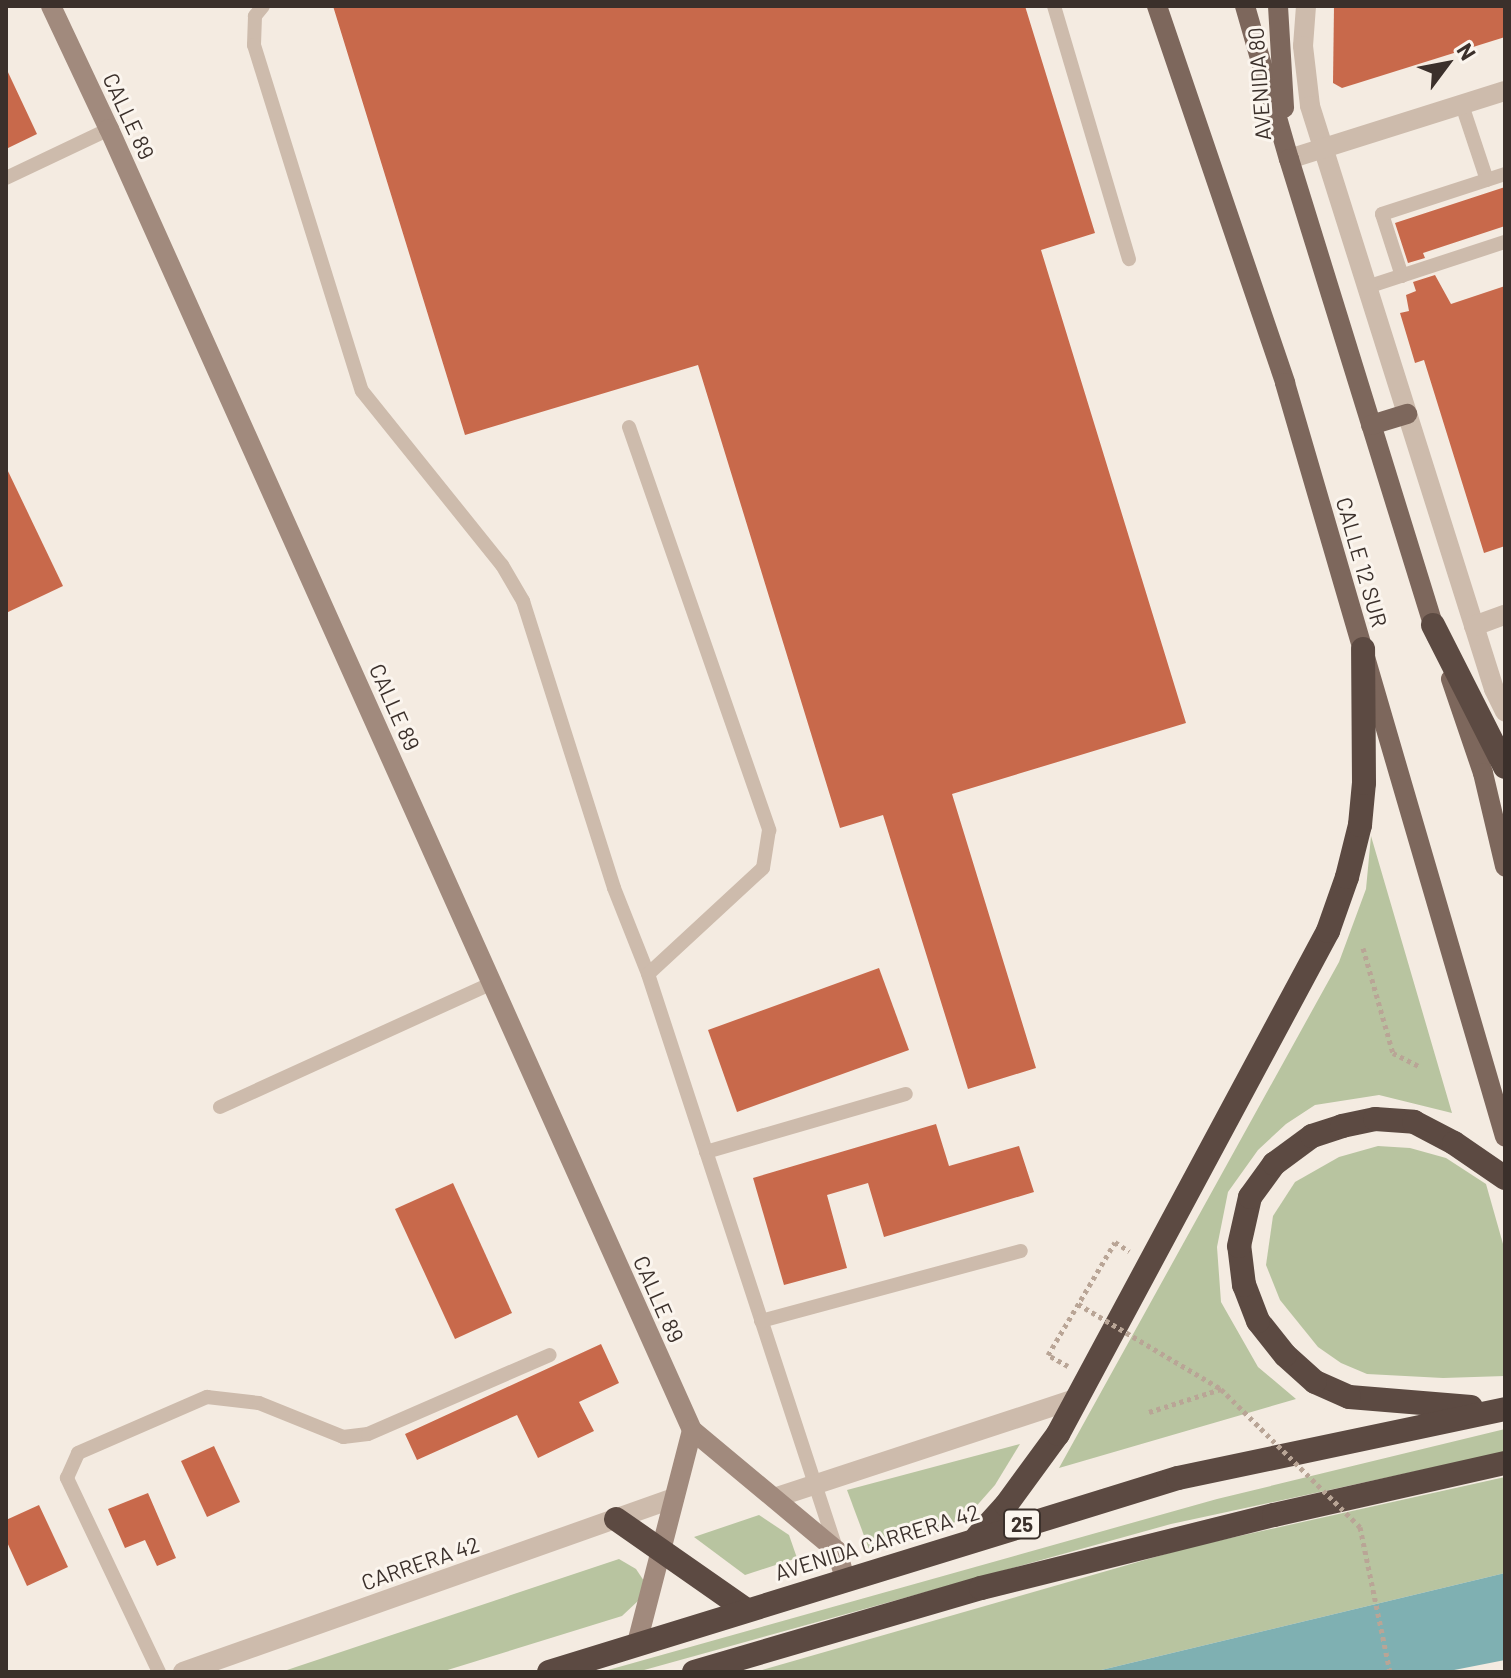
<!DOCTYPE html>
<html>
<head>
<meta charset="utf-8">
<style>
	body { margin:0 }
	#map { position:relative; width:1511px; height:1678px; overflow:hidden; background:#f4ebe1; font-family:Barlow,sans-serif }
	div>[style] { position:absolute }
	.green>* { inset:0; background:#b8c4a0 }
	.water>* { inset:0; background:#7fb0b2 }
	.building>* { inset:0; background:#c8694b }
	.path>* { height:5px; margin-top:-2.5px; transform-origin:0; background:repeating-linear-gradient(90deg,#b9a596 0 4px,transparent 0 8px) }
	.lane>* { height:14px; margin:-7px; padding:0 7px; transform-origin:7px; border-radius:7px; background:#cdbbac }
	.street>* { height:20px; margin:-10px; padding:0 10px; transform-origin:10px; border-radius:10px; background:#cdbbac }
	.secondary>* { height:20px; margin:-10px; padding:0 10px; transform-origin:10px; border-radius:10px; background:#a18a7d }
	.primary>* { height:20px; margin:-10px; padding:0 10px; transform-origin:10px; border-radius:10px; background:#7d675c }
	.highway>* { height:24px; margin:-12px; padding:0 12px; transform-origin:12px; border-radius:12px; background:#5c4a42 }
	.path-bridge>* { height:5px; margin-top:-2.5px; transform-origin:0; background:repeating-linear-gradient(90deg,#b9a596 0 4px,transparent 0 8px) }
	span { translate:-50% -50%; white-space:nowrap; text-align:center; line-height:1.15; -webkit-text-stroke:6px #fbf5ee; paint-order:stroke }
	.shield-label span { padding:2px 6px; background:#fbf5ee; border:2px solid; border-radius:6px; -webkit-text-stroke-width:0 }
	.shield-label { font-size:20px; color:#3b302b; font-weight:700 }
	.street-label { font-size:22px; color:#3b302b }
	.frame { position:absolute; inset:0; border:8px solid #3b302b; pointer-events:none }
	.north { position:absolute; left:1407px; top:24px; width:80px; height:80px; -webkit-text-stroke:6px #fbf5ee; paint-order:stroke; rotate:58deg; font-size:22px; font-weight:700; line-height:32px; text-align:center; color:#3b302b }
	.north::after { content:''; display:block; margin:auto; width:28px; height:36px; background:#3b302b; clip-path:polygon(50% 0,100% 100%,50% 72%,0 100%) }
</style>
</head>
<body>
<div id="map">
	<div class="green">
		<i style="clip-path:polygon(1371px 836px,1452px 1113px,1379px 1095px,1315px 1105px,1286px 1124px,1258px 1150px,1228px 1192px,1217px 1247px,1221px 1302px,1258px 1367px,1296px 1399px,1059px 1468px,1339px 962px,1366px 889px)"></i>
		<i style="clip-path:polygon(1378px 1146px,1410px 1148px,1446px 1158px,1486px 1184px,1505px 1251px,1505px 1376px,1443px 1378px,1367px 1374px,1341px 1363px,1318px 1347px,1280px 1300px,1266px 1265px,1273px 1216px,1295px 1182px,1339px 1157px)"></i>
		<i style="clip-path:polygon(1505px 1429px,1505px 1452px,1171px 1524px,637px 1672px,601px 1672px,1217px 1499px)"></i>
		<i style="clip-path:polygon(1020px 1444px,995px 1485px,965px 1519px,869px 1549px,847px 1490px)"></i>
		<i style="clip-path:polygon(1505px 1477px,1505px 1573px,1093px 1672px,755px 1672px,1190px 1547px)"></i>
		<i style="clip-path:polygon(759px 1515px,789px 1535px,797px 1558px,745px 1575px,694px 1537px)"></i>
		<i style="clip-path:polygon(619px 1559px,636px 1569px,644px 1581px,639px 1600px,622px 1616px,441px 1672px,281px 1672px)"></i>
	</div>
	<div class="water">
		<i style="clip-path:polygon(1505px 1573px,1505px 1660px,1444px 1672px,1093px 1672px)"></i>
	</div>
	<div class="building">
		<i style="clip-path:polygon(333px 6px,1025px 6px,1095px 233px,1041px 250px,1186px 723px,952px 794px,1036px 1068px,968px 1089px,883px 815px,840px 828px,698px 365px,465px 435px)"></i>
		<i style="clip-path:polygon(1334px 6px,1505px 6px,1505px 37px,1342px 88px,1333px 83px)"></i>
		<i style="clip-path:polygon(6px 68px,37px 134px,6px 149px)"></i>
		<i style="clip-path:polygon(1505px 187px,1505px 226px,1423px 253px,1425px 258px,1408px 263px,1395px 223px)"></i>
		<i style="clip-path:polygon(1435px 275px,1451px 304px,1505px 286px,1505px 546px,1484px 553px,1424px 360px,1415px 363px,1400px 313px,1409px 311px,1406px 295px,1416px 291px,1413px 282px)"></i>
		<i style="clip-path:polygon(6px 467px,63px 586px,6px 613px)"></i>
		<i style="clip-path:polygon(879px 968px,909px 1050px,737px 1112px,708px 1030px)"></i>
		<i style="clip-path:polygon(936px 1124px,949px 1166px,1019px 1146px,1034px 1192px,884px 1237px,868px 1183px,827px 1195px,847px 1268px,784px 1285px,753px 1178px)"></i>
		<i style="clip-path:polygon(453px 1183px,512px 1313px,455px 1339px,395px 1209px)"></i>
		<i style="clip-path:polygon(601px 1344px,619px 1383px,579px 1402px,594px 1431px,538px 1458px,517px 1415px,417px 1460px,405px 1434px)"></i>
		<i style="clip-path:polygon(214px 1446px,240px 1502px,207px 1517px,181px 1461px)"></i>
		<i style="clip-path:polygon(148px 1493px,176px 1558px,157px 1566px,145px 1540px,125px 1548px,108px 1509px)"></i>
		<i style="clip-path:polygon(39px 1505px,68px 1567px,27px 1586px,6px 1540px,6px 1520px)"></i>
	</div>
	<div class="path">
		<i style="left:1363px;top:948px;width:109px;rotate:74.1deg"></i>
		<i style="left:1393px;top:1053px;width:31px;rotate:27deg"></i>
		<i style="left:1068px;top:1366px;width:23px;rotate:-151deg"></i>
		<i style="left:1048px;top:1355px;width:131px;rotate:-59.3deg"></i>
		<i style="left:1115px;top:1242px;width:17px;rotate:33deg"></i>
		<i style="left:1149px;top:1412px;width:76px;rotate:-17.7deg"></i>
		<i style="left:1360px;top:1527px;width:148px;rotate:78.3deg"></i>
	</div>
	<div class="lane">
		<i style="left:263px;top:6px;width:13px;rotate:129deg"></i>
		<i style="left:255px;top:16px;width:29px;rotate:92deg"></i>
		<i style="left:254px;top:45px;width:362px;rotate:72.7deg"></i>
		<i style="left:362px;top:391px;width:223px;rotate:51.2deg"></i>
		<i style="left:502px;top:565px;width:42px;rotate:59.7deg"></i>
		<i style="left:523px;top:601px;width:301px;rotate:72.4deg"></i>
		<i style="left:614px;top:888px;width:92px;rotate:68.4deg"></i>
		<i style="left:648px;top:974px;width:604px;rotate:71.87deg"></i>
		<i style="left:1054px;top:6px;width:264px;rotate:73.5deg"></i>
		<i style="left:1462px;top:105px;width:79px;rotate:71.6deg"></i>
		<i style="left:6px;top:178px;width:114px;rotate:-25.4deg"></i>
		<i style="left:1402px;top:276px;width:65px;rotate:-107.9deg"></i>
		<i style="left:1382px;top:214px;width:129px;rotate:-18deg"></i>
		<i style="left:1367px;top:287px;width:145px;rotate:-18.1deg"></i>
		<i style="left:629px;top:427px;width:427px;rotate:70.8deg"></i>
		<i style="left:769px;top:830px;width:38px;rotate:99deg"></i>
		<i style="left:763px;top:868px;width:156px;rotate:137.3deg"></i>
		<i style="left:220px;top:1107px;width:299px;rotate:-24.5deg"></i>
		<i style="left:706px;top:1152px;width:208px;rotate:-16.2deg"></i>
		<i style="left:761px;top:1321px;width:269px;rotate:-15.1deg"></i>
		<i style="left:159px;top:1672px;width:215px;rotate:-115.4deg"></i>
		<i style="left:67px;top:1478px;width:27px;rotate:-66deg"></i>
		<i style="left:78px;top:1453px;width:141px;rotate:-23.5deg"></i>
		<i style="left:207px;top:1397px;width:52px;rotate:6.6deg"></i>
		<i style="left:259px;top:1403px;width:91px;rotate:22deg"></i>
		<i style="left:343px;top:1437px;width:25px;rotate:-7deg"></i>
		<i style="left:368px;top:1434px;width:198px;rotate:-23.5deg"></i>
	</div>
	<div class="street">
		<i style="left:1306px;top:6px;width:40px;rotate:94.3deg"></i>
		<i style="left:1303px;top:46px;width:60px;rotate:83.3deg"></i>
		<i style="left:1310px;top:106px;width:611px;rotate:72.48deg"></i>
		<i style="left:1494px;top:689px;width:25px;rotate:64deg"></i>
		<i style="left:1289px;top:159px;width:226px;rotate:-17.5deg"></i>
		<i style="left:1474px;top:626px;width:33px;rotate:-20deg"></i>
		<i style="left:774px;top:1498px;width:320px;rotate:-18.2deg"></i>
		<i style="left:183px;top:1672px;width:521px;rotate:-19.51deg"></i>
	</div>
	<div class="secondary">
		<i style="left:51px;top:6px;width:136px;rotate:64.8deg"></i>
		<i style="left:109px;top:129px;width:1426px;rotate:65.86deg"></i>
		<i style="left:692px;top:1430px;width:189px;rotate:39.8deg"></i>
		<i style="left:837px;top:1551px;width:29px;rotate:74deg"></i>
		<i style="left:637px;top:1643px;width:220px;rotate:-75.5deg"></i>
	</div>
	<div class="primary">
		<i style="left:1157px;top:6px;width:398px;rotate:71.2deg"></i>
		<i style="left:1285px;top:383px;width:785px;rotate:73.73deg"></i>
		<i style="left:1245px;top:6px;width:159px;rotate:74deg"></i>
		<i style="left:1289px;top:159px;width:500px;rotate:72.8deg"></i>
		<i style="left:1278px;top:6px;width:102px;rotate:86.6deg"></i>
		<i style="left:1371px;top:425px;width:38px;rotate:-17deg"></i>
		<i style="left:1451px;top:679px;width:99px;rotate:71.2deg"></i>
		<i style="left:1483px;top:773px;width:96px;rotate:76.7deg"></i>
	</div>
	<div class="highway">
		<i style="left:1433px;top:625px;width:159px;rotate:63.1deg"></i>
		<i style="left:1471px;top:1407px;width:122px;rotate:-175.3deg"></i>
		<i style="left:1349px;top:1397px;width:37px;rotate:-156deg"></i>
		<i style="left:1315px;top:1382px;width:40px;rotate:-138deg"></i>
		<i style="left:1285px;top:1355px;width:43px;rotate:-128.5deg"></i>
		<i style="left:1258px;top:1321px;width:39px;rotate:-111deg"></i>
		<i style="left:1244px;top:1285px;width:39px;rotate:-97deg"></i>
		<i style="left:1239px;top:1246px;width:50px;rotate:-77.3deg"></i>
		<i style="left:1250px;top:1197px;width:41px;rotate:-54deg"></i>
		<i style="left:1274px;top:1164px;width:47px;rotate:-36.4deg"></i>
		<i style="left:1312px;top:1136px;width:32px;rotate:-18deg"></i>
		<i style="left:1342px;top:1126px;width:34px;rotate:-12deg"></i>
		<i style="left:1375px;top:1119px;width:39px;rotate:4deg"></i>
		<i style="left:1414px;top:1122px;width:45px;rotate:27.7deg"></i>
		<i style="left:1454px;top:1143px;width:62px;rotate:34.5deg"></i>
		<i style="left:616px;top:1519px;width:157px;rotate:34.9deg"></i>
		<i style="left:977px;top:1537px;width:43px;rotate:-47.8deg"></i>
		<i style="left:1006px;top:1505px;width:88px;rotate:-53.8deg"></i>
		<i style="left:1058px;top:1434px;width:571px;rotate:-61.77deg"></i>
		<i style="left:1328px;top:931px;width:57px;rotate:-70.6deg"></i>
		<i style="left:1347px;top:877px;width:54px;rotate:-76deg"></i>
		<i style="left:1360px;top:825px;width:42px;rotate:-84.6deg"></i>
		<i style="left:1364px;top:783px;width:134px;rotate:-90.4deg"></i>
		<i style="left:549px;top:1672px;width:658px;rotate:-17.14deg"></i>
		<i style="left:1178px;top:1478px;width:334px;rotate:-11.9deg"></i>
		<i style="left:694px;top:1672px;width:299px;rotate:-16.3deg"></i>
		<i style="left:981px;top:1588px;width:302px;rotate:-14deg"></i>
		<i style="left:1274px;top:1515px;width:237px;rotate:-12.7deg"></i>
	</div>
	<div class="path-bridge">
		<i style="left:1078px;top:1304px;width:166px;rotate:30.7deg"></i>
		<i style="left:1221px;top:1389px;width:196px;rotate:44.8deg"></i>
	</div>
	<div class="shield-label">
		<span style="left:1022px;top:1524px">25</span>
	</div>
	<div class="street-label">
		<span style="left:1259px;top:84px;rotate:-94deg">AVENIDA 80</span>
		<span style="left:129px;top:116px;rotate:65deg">CALLE 89</span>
		<span style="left:1362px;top:562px;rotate:74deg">CALLE 12 SUR</span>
		<span style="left:395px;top:707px;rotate:66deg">CALLE 89</span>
		<span style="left:659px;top:1299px;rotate:66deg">CALLE 89</span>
		<span style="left:877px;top:1542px;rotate:-17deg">AVENIDA CARRERA 42</span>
		<span style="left:420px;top:1563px;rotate:-19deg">CARRERA 42</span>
	</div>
	<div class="frame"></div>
	<div class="north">N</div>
</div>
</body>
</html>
